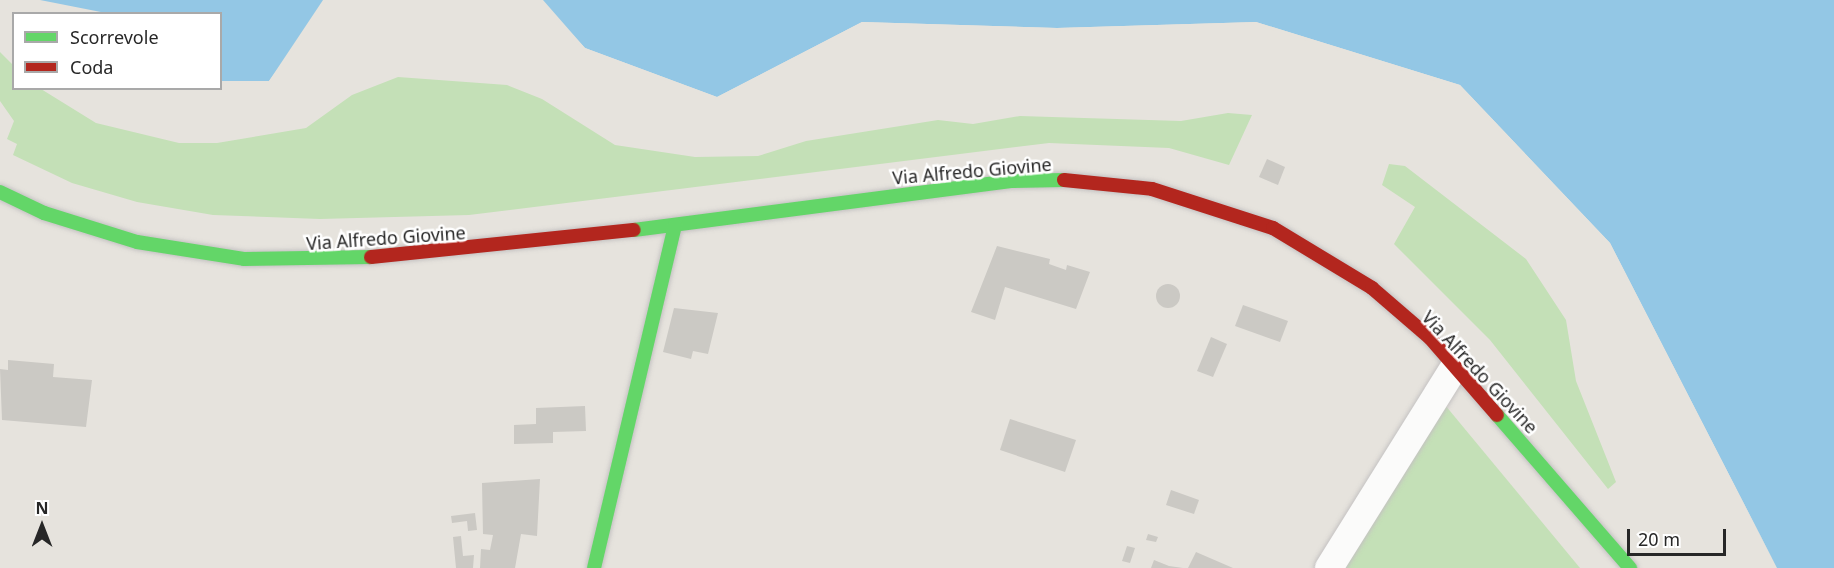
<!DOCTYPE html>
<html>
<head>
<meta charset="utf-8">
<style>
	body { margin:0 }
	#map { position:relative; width:1834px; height:568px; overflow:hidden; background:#e6e3dd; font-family:"Noto Sans",sans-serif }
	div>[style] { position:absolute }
	.green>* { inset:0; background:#c4e0b7 }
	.water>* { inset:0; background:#93c7e5 }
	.pier>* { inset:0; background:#e6e3dd }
	.building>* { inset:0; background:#cbc9c4 }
	.round { border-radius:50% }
	.roads { filter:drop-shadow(0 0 2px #c4c2c2) drop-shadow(0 0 2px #c4c2c2) }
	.street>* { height:28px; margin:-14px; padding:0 14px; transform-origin:14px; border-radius:14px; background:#fbfbfa }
	.fast>* { height:14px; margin:-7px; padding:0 7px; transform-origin:7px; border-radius:7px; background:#63d668 }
	.jam>* { height:14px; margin:-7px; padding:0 7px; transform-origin:7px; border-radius:7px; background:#b3261e }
	span { translate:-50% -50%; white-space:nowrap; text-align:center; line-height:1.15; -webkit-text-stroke:5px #fff; paint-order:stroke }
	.street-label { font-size:18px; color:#272727 }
	.legend { position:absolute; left:12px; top:12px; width:210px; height:78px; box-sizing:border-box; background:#fff; border:2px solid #a9a9a9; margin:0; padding:8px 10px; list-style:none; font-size:18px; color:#272727 }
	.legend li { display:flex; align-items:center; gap:12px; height:30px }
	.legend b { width:30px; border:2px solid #a9a9a9 }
	.north { position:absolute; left:12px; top:496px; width:60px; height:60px; -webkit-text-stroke:4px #fff; paint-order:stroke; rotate:0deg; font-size:16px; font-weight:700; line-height:24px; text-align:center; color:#272727 }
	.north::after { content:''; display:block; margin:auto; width:21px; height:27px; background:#272727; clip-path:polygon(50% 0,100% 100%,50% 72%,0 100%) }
	.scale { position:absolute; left:1627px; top:529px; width:99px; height:27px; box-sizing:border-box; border:3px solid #272727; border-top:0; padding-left:8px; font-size:18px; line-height:21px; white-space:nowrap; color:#272727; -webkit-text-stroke:4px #fff; paint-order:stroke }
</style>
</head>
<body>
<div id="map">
	<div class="green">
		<i style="clip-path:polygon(0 52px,13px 65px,14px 88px,41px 89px,96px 123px,179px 143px,217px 143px,306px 128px,352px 95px,398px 77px,507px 85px,542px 99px,615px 145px,695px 157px,758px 156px,806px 141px,938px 120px,973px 124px,1020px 116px,1181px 121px,1228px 113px,1252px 115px,1229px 165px,1169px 148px,1049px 143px,469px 215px,320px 219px,213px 215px,137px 202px,72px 183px,13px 155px,17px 144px,7px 139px,14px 121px,0 101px)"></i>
		<i style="clip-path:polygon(1389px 164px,1405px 166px,1526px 259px,1566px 320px,1576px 381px,1616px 482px,1608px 489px,1490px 340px,1394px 244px,1415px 207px,1382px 185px)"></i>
		<i style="clip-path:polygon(1445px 405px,1580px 568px,1340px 568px)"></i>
	</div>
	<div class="water">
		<i style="clip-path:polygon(40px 0,323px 0,323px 7px,269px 81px,221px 81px,220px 14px,106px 13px)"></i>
		<i style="clip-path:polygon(543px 0,1834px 0,1834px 568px,1777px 568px,1610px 243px,1460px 85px,1256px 22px,1057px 28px,862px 22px,717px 97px,585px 48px)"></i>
	</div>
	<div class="pier">
		<i style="clip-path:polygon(323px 0,326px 8px,270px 83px,220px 84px,269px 81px)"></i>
		<i style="clip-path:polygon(540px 0,585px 48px,717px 97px,862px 22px,1057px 28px,1256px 22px,1460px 85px,1610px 243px,1777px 568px,1608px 245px,1458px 88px,1256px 25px,1057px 31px,863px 25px,717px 100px,584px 51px)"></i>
	</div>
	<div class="building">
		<i style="clip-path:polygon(1267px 159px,1285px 167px,1278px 185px,1259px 177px)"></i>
		<i style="clip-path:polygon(997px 246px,1050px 259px,1049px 264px,1066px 270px,1067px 265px,1090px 272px,1076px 309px,1005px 287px,995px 320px,971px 312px)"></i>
		<i class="round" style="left:1156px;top:284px;width:24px;height:24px"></i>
		<i style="clip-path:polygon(1243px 305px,1288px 321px,1280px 342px,1235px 326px)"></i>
		<i style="clip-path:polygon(674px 308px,718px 313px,708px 354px,693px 351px,691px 359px,663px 352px)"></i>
		<i style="clip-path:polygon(1211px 337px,1227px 344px,1213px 377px,1197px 371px)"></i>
		<i style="clip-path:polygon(8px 360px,54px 364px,53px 377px,92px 380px,86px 427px,2px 420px,0 369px,8px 370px)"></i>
		<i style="clip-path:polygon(585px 406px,586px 431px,553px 432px,553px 443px,514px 444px,514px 425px,536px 424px,536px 408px)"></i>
		<i style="clip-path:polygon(1010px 419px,1076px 440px,1065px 472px,1000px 450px)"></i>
		<i style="clip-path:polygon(540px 479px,537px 536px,521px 534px,515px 568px,480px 568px,481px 549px,490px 550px,493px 535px,483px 534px,482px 483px)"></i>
		<i style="clip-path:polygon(1171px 490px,1199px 500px,1194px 514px,1166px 505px)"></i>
		<i style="clip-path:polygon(475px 513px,477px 530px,468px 531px,467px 521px,452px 523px,451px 516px)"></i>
		<i style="clip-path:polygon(1148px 534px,1158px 537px,1156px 542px,1146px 540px)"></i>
		<i style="clip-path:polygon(461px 536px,463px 556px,474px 555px,473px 568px,456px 568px,453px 537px)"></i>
		<i style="clip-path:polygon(1127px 546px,1135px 548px,1130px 563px,1122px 561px)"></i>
		<i style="clip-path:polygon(1196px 552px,1233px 568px,1188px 568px)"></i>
		<i style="clip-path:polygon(1154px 560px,1169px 566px,1183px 568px,1151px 568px)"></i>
	</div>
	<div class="roads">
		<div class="street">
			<i style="left:1329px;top:568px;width:238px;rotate:-58deg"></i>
		</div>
		<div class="fast">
			<i style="left:0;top:192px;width:49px;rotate:25.5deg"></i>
			<i style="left:44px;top:213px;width:97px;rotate:17.3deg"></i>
			<i style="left:137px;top:242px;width:108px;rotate:9deg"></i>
			<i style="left:244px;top:259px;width:127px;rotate:-0.9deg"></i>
			<i style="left:634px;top:230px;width:382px;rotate:-7.4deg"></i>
			<i style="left:1013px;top:181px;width:51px;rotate:-1.1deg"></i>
			<i style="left:1497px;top:415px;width:203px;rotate:49deg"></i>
			<i style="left:594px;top:568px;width:352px;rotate:-76.7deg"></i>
		</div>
		<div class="jam">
			<i style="left:1064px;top:180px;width:88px;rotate:5.8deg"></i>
			<i style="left:1152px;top:189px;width:127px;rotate:17.9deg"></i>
			<i style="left:1273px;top:228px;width:116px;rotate:31.2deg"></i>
			<i style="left:1372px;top:288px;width:77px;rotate:40.8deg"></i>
			<i style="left:1430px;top:338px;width:102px;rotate:49deg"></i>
			<i style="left:371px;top:257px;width:264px;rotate:-5.9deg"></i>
		</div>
	</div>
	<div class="street-label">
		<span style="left:972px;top:171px;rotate:-5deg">Via Alfredo Giovine</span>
		<span style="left:386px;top:238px;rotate:-4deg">Via Alfredo Giovine</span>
		<span style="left:1480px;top:372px;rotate:47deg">Via Alfredo Giovine</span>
	</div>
	<ul class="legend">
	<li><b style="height:8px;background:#63d668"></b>Scorrevole</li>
	<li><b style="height:8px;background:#b3261e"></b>Coda</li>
	</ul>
	<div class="north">N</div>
	<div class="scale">20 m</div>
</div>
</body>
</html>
